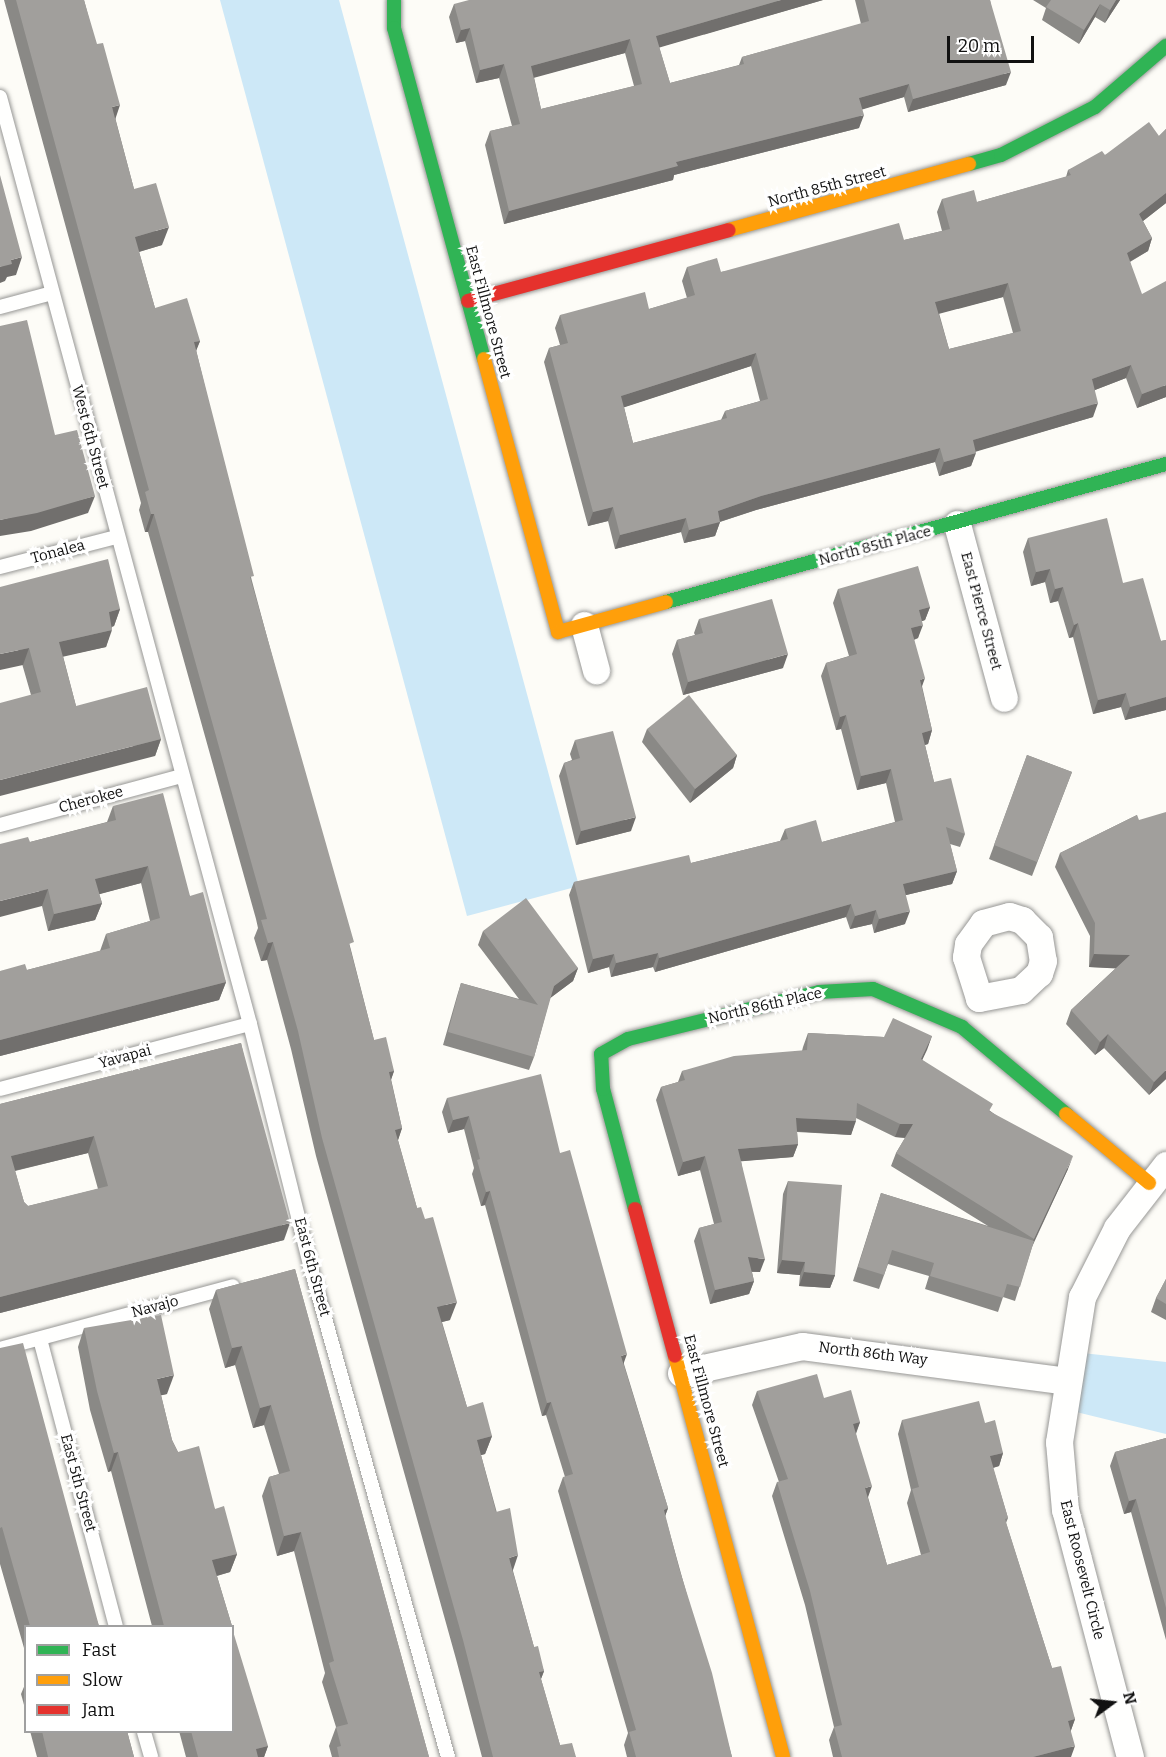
<!DOCTYPE html>
<html>
<head>
<meta charset="utf-8">
<style>
	body { margin:0 }
	#map { position:relative; width:1166px; height:1757px; overflow:hidden; background:#fdfcf7; font-family:Bitter,serif }
	div>[style] { position:absolute }
	.water>* { inset:0; background:#cde8f7 }
	.roads { filter:drop-shadow(0 0 2px #979795) drop-shadow(0 0 2px #979795) }
	.lane>* { height:14px; margin:-7px; padding:0 7px; transform-origin:7px; border-radius:7px; background:#fffffe }
	.street>* { height:27px; margin:-13.5px; padding:0 13.5px; transform-origin:13.5px; border-radius:13.5px; background:#fffffe }
	.fast>* { height:14px; margin:-7px; padding:0 7px; transform-origin:7px; border-radius:7px; background:#30b455 }
	.slow>* { height:14px; margin:-7px; padding:0 7px; transform-origin:7px; border-radius:7px; background:#ff9f0a }
	.jam>* { height:14px; margin:-7px; padding:0 7px; transform-origin:7px; border-radius:7px; background:#e5322d }
	.wall>* { inset:0; background:#8a8986 }
	.shaded-wall>* { inset:0; background:#716f6d }
	.building>* { inset:0; background:#a19f9c }
	span { translate:-50% -50%; white-space:nowrap; text-align:center; line-height:1.15; -webkit-text-stroke:6px #fff; paint-order:stroke }
	.street-label { font-size:15px; color:#111 }
	.legend { position:absolute; left:24px; top:1625px; width:210px; height:108px; box-sizing:border-box; background:#fff; border:2px solid #a0a0a0; margin:0; padding:8px 10px; list-style:none; font-size:18px; color:#111 }
	.legend li { display:flex; align-items:center; gap:12px; height:30px }
	.legend b { width:30px; border:2px solid #a0a0a0 }
	.north { position:absolute; left:1082px; top:1673px; width:60px; height:60px; -webkit-text-stroke:4px #fff; paint-order:stroke; rotate:75deg; font-size:16px; font-weight:700; line-height:24px; text-align:center; color:#111 }
	.north::after { content:''; display:block; margin:auto; width:21px; height:27px; background:#111; clip-path:polygon(50% 0,100% 100%,50% 72%,0 100%) }
	.scale { position:absolute; left:947px; top:36px; width:87px; height:27px; box-sizing:border-box; border:3px solid #111; border-top:0; padding-left:8px; font-size:18px; line-height:21px; white-space:nowrap; color:#111; -webkit-text-stroke:4px #fff; paint-order:stroke }
</style>
</head>
<body>
<div id="map">
	<div class="water">
		<i style="clip-path:polygon(220px 0,339px 0,579px 886px,467px 916px)"></i>
		<i style="clip-path:polygon(1073px 1352px,1166px 1362px,1166px 1434px,1064px 1409px)"></i>
	</div>
	<div class="roads">
		<div class="lane">
			<i style="left:0;top:97px;width:960px;rotate:74.91deg"></i>
			<i style="left:250px;top:1024px;width:248px;rotate:76deg"></i>
			<i style="left:310px;top:1265px;width:511px;rotate:74.33deg"></i>
			<i style="left:0;top:307px;width:54px;rotate:-15.1deg"></i>
			<i style="left:0;top:567px;width:120px;rotate:-14.5deg"></i>
			<i style="left:0;top:825px;width:188px;rotate:-15.1deg"></i>
			<i style="left:0;top:1089px;width:258px;rotate:-14.6deg"></i>
			<i style="left:40px;top:1339px;width:297px;rotate:75.2deg"></i>
			<i style="left:0;top:1349px;width:241px;rotate:-15.1deg"></i>
			<i style="left:144px;top:1732px;width:26px;rotate:74deg"></i>
		</div>
		<div class="street">
			<i style="left:957px;top:524px;width:180px;rotate:74.9deg"></i>
			<i style="left:584px;top:625px;width:47px;rotate:75.1deg"></i>
			<i style="left:1009px;top:916px;width:14px;rotate:17deg"></i>
			<i style="left:1022px;top:920px;width:24px;rotate:45deg"></i>
			<i style="left:1039px;top:937px;width:24px;rotate:81deg"></i>
			<i style="left:1043px;top:961px;width:13px;rotate:108deg"></i>
			<i style="left:1039px;top:973px;width:25px;rotate:137deg"></i>
			<i style="left:1021px;top:990px;width:43px;rotate:169.2deg"></i>
			<i style="left:979px;top:998px;width:43px;rotate:-107.6deg"></i>
			<i style="left:966px;top:957px;width:13px;rotate:-81deg"></i>
			<i style="left:968px;top:944px;width:26px;rotate:-54deg"></i>
			<i style="left:983px;top:923px;width:27px;rotate:-15deg"></i>
			<i style="left:681px;top:1373px;width:124px;rotate:-12.6deg"></i>
			<i style="left:802px;top:1346px;width:267px;rotate:7.5deg"></i>
			<i style="left:1130px;top:1757px;width:255px;rotate:-104.7deg"></i>
			<i style="left:1065px;top:1510px;width:68px;rotate:-95deg"></i>
			<i style="left:1059px;top:1442px;width:147px;rotate:-81deg"></i>
			<i style="left:1082px;top:1297px;width:77px;rotate:-63.1deg"></i>
			<i style="left:1117px;top:1228px;width:80px;rotate:-52.1deg"></i>
		</div>
		<div class="fast">
			<i style="left:394px;top:0;width:28px;rotate:90deg"></i>
			<i style="left:394px;top:28px;width:343px;rotate:74.8deg"></i>
			<i style="left:969px;top:164px;width:33px;rotate:-16deg"></i>
			<i style="left:1001px;top:155px;width:106px;rotate:-27.1deg"></i>
			<i style="left:1095px;top:107px;width:94px;rotate:-40.7deg"></i>
			<i style="left:666px;top:602px;width:519px;rotate:-15.43deg"></i>
			<i style="left:635px;top:1209px;width:124px;rotate:-104.9deg"></i>
			<i style="left:603px;top:1089px;width:35px;rotate:-93deg"></i>
			<i style="left:601px;top:1054px;width:31px;rotate:-29deg"></i>
			<i style="left:628px;top:1039px;width:197px;rotate:-13.8deg"></i>
			<i style="left:819px;top:992px;width:54px;rotate:-3.2deg"></i>
			<i style="left:873px;top:989px;width:97px;rotate:23.1deg"></i>
			<i style="left:962px;top:1027px;width:136px;rotate:39.9deg"></i>
		</div>
		<div class="slow">
			<i style="left:729px;top:230px;width:249px;rotate:-15.4deg"></i>
			<i style="left:484px;top:359px;width:283px;rotate:74.8deg"></i>
			<i style="left:558px;top:632px;width:112px;rotate:-15.5deg"></i>
			<i style="left:1066px;top:1114px;width:108px;rotate:39.7deg"></i>
			<i style="left:675px;top:1356px;width:415px;rotate:74.9deg"></i>
		</div>
		<div class="jam">
			<i style="left:468px;top:301px;width:270px;rotate:-15.2deg"></i>
			<i style="left:635px;top:1209px;width:152px;rotate:74.8deg"></i>
		</div>
	</div>
	<div class="wall">
		<i style="clip-path:polygon(4px 0,84px 0,134px 189px,162px 245px,139px 252px,155px 308px,200px 341px,196px 350px,252px 581px,351px 950px,374px 1040px,394px 1071px,391px 1079px,402px 1128px,398px 1140px,417px 1208px,450px 1320px,442px 1322px,467px 1407px,492px 1436px,485px 1454px,481px 1455px,534px 1647px,544px 1671px,541px 1679px,560px 1745px,576px 1757px,482px 1757px,456px 1659px,316px 1156px,291px 1049px,267px 960px,261px 961px,254px 938px,258px 928px,256px 919px,148px 532px,145px 532px,139px 510px,141px 503px)"></i>
		<i style="clip-path:polygon(evenodd,823px 0,659px 47px,670px 83px,739px 65px,742px 57px,861px 24px,855px 0,990px 0,1006px 85px,908px 112px,904px 97px,862px 109px,859px 128px,674px 175px,673px 180px,504px 224px,485px 145px,490px 131px,512px 126px,499px 78px,476px 83px,465px 41px,456px 43px,449px 17px,454px 4px,823px 0,625px 53px,634px 86px,541px 109px,534px 77px,625px 53px)"></i>
		<i style="clip-path:polygon(1033px 0,1120px 0,1105px 23px,1095px 17px,1079px 44px,1042px 20px,1046px 8px)"></i>
		<i style="clip-path:polygon(evenodd,1166px 129px,1166px 203px,1143px 221px,1152px 238px,1148px 251px,1130px 262px,1166px 397px,1137px 408px,1126px 378px,1095px 390px,1093px 417px,976px 451px,971px 466px,939px 476px,935px 462px,756px 510px,720px 522px,715px 536px,684px 543px,681px 532px,615px 549px,608px 521px,588px 526px,544px 362px,549px 348px,560px 345px,555px 328px,560px 315px,649px 309px,687px 298px,682px 281px,687px 267px,721px 272px,904px 240px,942px 231px,937px 212px,942px 199px,977px 202px,1066px 177px,1068px 170px,1105px 155px,1159px 136px,1166px 129px,1003px 297px,1013px 333px,949px 349px,939px 313px,1003px 297px,1166px 129px,751px 366px,760px 401px,725px 411px,721px 420px,633px 443px,624px 407px,751px 366px)"></i>
		<i style="clip-path:polygon(1028px 538px,1123px 583px,1161px 641px,1166px 640px,1166px 710px,1125px 720px,1121px 707px,1093px 714px,1073px 637px,1069px 638px,1058px 601px,1050px 603px,1045px 582px,1031px 586px,1023px 552px)"></i>
		<i style="clip-path:polygon(0 587px,120px 609px,114px 626px,112px 627px,106px 647px,63px 656px,76px 706px,161px 739px,155px 756px,31px 695px)"></i>
		<i style="clip-path:polygon(838px 589px,930px 607px,925px 620px,922px 621px,918px 638px,914px 640px,922px 686px,932px 730px,928px 744px,925px 745px,934px 782px,965px 834px,960px 847px,950px 844px,957px 871px,952px 884px,906px 895px,905px 924px,874px 933px,872px 924px,850px 929px,846px 917px,655px 972px,653px 967px,611px 977px,609px 967px,588px 973px,569px 895px,574px 882px,691px 863px,780px 841px,785px 829px,822px 842px,895px 822px,886px 783px,857px 790px,841px 729px,836px 730px,821px 676px,826px 663px,849px 656px,833px 603px)"></i>
		<i style="clip-path:polygon(699px 619px,783px 668px,683px 695px,672px 654px,677px 640px,695px 635px,694px 633px)"></i>
		<i style="clip-path:polygon(647px 729px,737px 755px,733px 768px,690px 803px,642px 742px)"></i>
		<i style="clip-path:polygon(575px 740px,631px 831px,576px 845px,559px 776px,564px 763px,572px 760px,570px 754px)"></i>
		<i style="clip-path:polygon(1027px 755px,1072px 772px,1032px 876px,989px 859px)"></i>
		<i style="clip-path:polygon(113px 806px,190px 896px,226px 982px,219px 1000px,0 1056px,0 971px,27px 970px,100px 951px,106px 934px,150px 921px,141px 883px,99px 894px,102px 903px,95px 920px,48px 931px,42px 906px,30px 842px,107px 822px)"></i>
		<i style="clip-path:polygon(1137px 815px,1166px 1079px,1149px 1095px,1104px 1048px,1095px 1055px,1066px 1024px,1071px 1010px,1116px 968px,1089px 967px,1090px 936px,1055px 867px,1060px 853px)"></i>
		<i style="clip-path:polygon(483px 931px,578px 968px,573px 981px,550px 998px,534px 1057px,529px 1070px,443px 1045px,457px 996px,461px 983px,519px 999px,478px 945px)"></i>
		<i style="clip-path:polygon(808px 1033px,884px 1037px,932px 1036px,922px 1060px,1068px 1169px,1032px 1247px,1015px 1301px,1003px 1297px,998px 1312px,925px 1289px,929px 1276px,888px 1264px,879px 1289px,853px 1281px,881px 1193px,988px 1226px,891px 1166px,896px 1153px,905px 1138px,895px 1137px,856px 1118px,851px 1135px,797px 1132px,798px 1144px,793px 1157px,741px 1161px,760px 1272px,752px 1272px,754px 1281px,749px 1294px,710px 1304px,694px 1241px,699px 1228px,714px 1224px,700px 1170px,678px 1176px,656px 1100px,661px 1087px,678px 1082px,682px 1071px,802px 1051px,803px 1047px)"></i>
		<i style="clip-path:polygon(evenodd,241px 1043px,284px 1240px,0 1313px,0 1104px,241px 1043px,88px 1153px,98px 1189px,28px 1206px,24px 1202px,15px 1171px,88px 1153px)"></i>
		<i style="clip-path:polygon(447px 1098px,560px 1153px,624px 1364px,668px 1508px,665px 1516px,732px 1757px,627px 1757px,624px 1745px,628px 1733px,558px 1491px,563px 1477px,565px 1477px,546px 1415px,542px 1416px,485px 1205px,481px 1206px,472px 1174px,474px 1168px,464px 1129px,448px 1133px,442px 1112px)"></i>
		<i style="clip-path:polygon(788px 1181px,835px 1275px,830px 1288px,799px 1286px,800px 1275px,777px 1273px,783px 1194px)"></i>
		<i style="clip-path:polygon(295px 1269px,429px 1757px,332px 1757px,329px 1746px,336px 1727px,322px 1682px,325px 1673px,294px 1551px,277px 1556px,262px 1496px,269px 1477px,279px 1474px,264px 1425px,253px 1428px,235px 1365px,225px 1368px,209px 1309px,216px 1290px)"></i>
		<i style="clip-path:polygon(1166px 1279px,1166px 1320px,1151px 1312px,1156px 1298px)"></i>
		<i style="clip-path:polygon(84px 1328px,167px 1394px,161px 1395px,172px 1440px,178px 1452px,215px 1509px,237px 1554px,230px 1572px,217px 1576px,232px 1626px,152px 1626px,111px 1471px,108px 1472px,90px 1410px,78px 1347px)"></i>
		<i style="clip-path:polygon(0 1348px,99px 1626px,26px 1626px,26px 1655px,0 1564px)"></i>
		<i style="clip-path:polygon(757px 1391px,824px 1398px,860px 1422px,856px 1434px,868px 1497px,887px 1565px,921px 1555px,907px 1503px,911px 1490px,898px 1434px,902px 1420px,985px 1423px,1003px 1453px,999px 1466px,993px 1468px,1008px 1518px,1006px 1523px,1052px 1668px,1075px 1719px,1071px 1730px,1071px 1757px,833px 1757px,829px 1740px,834px 1727px,805px 1605px,772px 1496px,777px 1482px,779px 1482px,752px 1405px)"></i>
		<i style="clip-path:polygon(1166px 1438px,1166px 1640px,1131px 1512px,1124px 1514px,1110px 1466px,1115px 1452px)"></i>
		<i style="clip-path:polygon(26px 1682px,26px 1712px,21px 1694px)"></i>
		<i style="clip-path:polygon(30px 1731px,127px 1731px,134px 1757px,37px 1757px)"></i>
		<i style="clip-path:polygon(179px 1731px,232px 1731px,268px 1746px,264px 1757px,186px 1757px)"></i>
	</div>
	<div class="shaded-wall">
		<i style="clip-path:polygon(781px 0,823px 0,651px 50px,656px 36px)"></i>
		<i style="clip-path:polygon(1116px 0,1120px 0,1105px 23px,1110px 10px)"></i>
		<i style="clip-path:polygon(1100px 4px,1095px 17px,1079px 44px,1084px 30px)"></i>
		<i style="clip-path:polygon(470px 28px,465px 41px,456px 43px,461px 30px)"></i>
		<i style="clip-path:polygon(630px 39px,625px 53px,526px 80px,531px 66px)"></i>
		<i style="clip-path:polygon(504px 64px,499px 78px,476px 83px,480px 70px)"></i>
		<i style="clip-path:polygon(1011px 72px,1006px 85px,908px 112px,913px 99px)"></i>
		<i style="clip-path:polygon(909px 84px,904px 97px,854px 112px,859px 98px)"></i>
		<i style="clip-path:polygon(120px 105px,114px 123px,112px 107px)"></i>
		<i style="clip-path:polygon(864px 115px,859px 128px,674px 175px,673px 180px,504px 224px,509px 211px,676px 162px)"></i>
		<i style="clip-path:polygon(1166px 193px,1166px 203px,1134px 228px,1139px 214px)"></i>
		<i style="clip-path:polygon(169px 227px,162px 245px,128px 255px,135px 237px)"></i>
		<i style="clip-path:polygon(1152px 238px,1148px 251px,1122px 266px,1127px 253px)"></i>
		<i style="clip-path:polygon(22px 257px,16px 275px,7px 277px,5px 281px,0 283px,0 267px,11px 260px)"></i>
		<i style="clip-path:polygon(1008px 283px,1003px 297px,931px 316px,935px 302px)"></i>
		<i style="clip-path:polygon(200px 341px,193px 359px,194px 342px)"></i>
		<i style="clip-path:polygon(756px 353px,751px 366px,616px 410px,621px 396px)"></i>
		<i style="clip-path:polygon(1131px 365px,1126px 378px,1087px 393px,1092px 379px)"></i>
		<i style="clip-path:polygon(1166px 385px,1166px 397px,1137px 408px,1142px 394px)"></i>
		<i style="clip-path:polygon(1098px 403px,1093px 417px,968px 454px,973px 440px)"></i>
		<i style="clip-path:polygon(940px 448px,935px 462px,756px 510px,719px 522px,720px 522px,715px 536px,684px 543px,689px 530px,718px 511px,761px 496px)"></i>
		<i style="clip-path:polygon(976px 453px,971px 466px,939px 476px,944px 462px)"></i>
		<i style="clip-path:polygon(95px 496px,88px 513px,31px 531px,0 536px,0 520px)"></i>
		<i style="clip-path:polygon(613px 507px,608px 521px,588px 526px,593px 512px)"></i>
		<i style="clip-path:polygon(151px 514px,154px 514px,148px 532px,145px 532px)"></i>
		<i style="clip-path:polygon(686px 518px,681px 532px,615px 549px,620px 535px)"></i>
		<i style="clip-path:polygon(1050px 569px,1045px 582px,1031px 586px,1036px 572px)"></i>
		<i style="clip-path:polygon(1063px 587px,1058px 601px,1050px 603px,1055px 589px)"></i>
		<i style="clip-path:polygon(930px 607px,925px 620px,914px 624px,919px 610px)"></i>
		<i style="clip-path:polygon(120px 609px,114px 626px,102px 629px,109px 612px)"></i>
		<i style="clip-path:polygon(1078px 623px,1073px 637px,1069px 638px,1074px 625px)"></i>
		<i style="clip-path:polygon(923px 625px,918px 638px,906px 642px,911px 628px)"></i>
		<i style="clip-path:polygon(112px 630px,106px 647px,53px 659px,59px 642px)"></i>
		<i style="clip-path:polygon(29px 648px,23px 665px,0 670px,0 654px)"></i>
		<i style="clip-path:polygon(788px 654px,783px 668px,683px 695px,688px 682px)"></i>
		<i style="clip-path:polygon(925px 678px,920px 692px,920px 680px)"></i>
		<i style="clip-path:polygon(1126px 693px,1121px 707px,1093px 714px,1098px 700px)"></i>
		<i style="clip-path:polygon(1166px 697px,1166px 710px,1125px 720px,1130px 707px)"></i>
		<i style="clip-path:polygon(846px 715px,841px 729px,836px 730px,840px 717px)"></i>
		<i style="clip-path:polygon(932px 730px,928px 744px,917px 747px,922px 733px)"></i>
		<i style="clip-path:polygon(161px 739px,155px 756px,0 796px,0 780px)"></i>
		<i style="clip-path:polygon(737px 755px,733px 768px,690px 803px,695px 789px)"></i>
		<i style="clip-path:polygon(891px 769px,886px 783px,857px 790px,861px 776px)"></i>
		<i style="clip-path:polygon(636px 817px,631px 831px,576px 845px,581px 831px)"></i>
		<i style="clip-path:polygon(148px 866px,141px 883px,89px 897px,95px 879px)"></i>
		<i style="clip-path:polygon(957px 871px,952px 884px,898px 897px,903px 884px)"></i>
		<i style="clip-path:polygon(48px 889px,42px 906px,0 917px,0 901px)"></i>
		<i style="clip-path:polygon(102px 903px,95px 920px,48px 931px,54px 914px)"></i>
		<i style="clip-path:polygon(851px 904px,846px 917px,655px 972px,659px 958px)"></i>
		<i style="clip-path:polygon(876px 910px,872px 924px,850px 929px,855px 916px)"></i>
		<i style="clip-path:polygon(910px 911px,905px 924px,874px 933px,879px 919px)"></i>
		<i style="clip-path:polygon(273px 942px,267px 960px,261px 961px,268px 943px)"></i>
		<i style="clip-path:polygon(658px 953px,653px 967px,611px 977px,616px 963px)"></i>
		<i style="clip-path:polygon(614px 954px,609px 967px,588px 973px,593px 959px)"></i>
		<i style="clip-path:polygon(1094px 954px,1130px 955px,1125px 969px,1089px 967px)"></i>
		<i style="clip-path:polygon(578px 968px,573px 981px,549px 999px,554px 986px)"></i>
		<i style="clip-path:polygon(226px 982px,219px 1000px,0 1056px,0 1040px)"></i>
		<i style="clip-path:polygon(1108px 1034px,1104px 1048px,1095px 1055px,1100px 1042px)"></i>
		<i style="clip-path:polygon(932px 1036px,927px 1050px,916px 1073px,921px 1059px)"></i>
		<i style="clip-path:polygon(1166px 1070px,1166px 1079px,1149px 1095px,1154px 1082px)"></i>
		<i style="clip-path:polygon(394px 1071px,388px 1089px,389px 1072px)"></i>
		<i style="clip-path:polygon(469px 1116px,464px 1129px,448px 1133px,453px 1120px)"></i>
		<i style="clip-path:polygon(796px 1118px,856px 1121px,851px 1135px,791px 1131px)"></i>
		<i style="clip-path:polygon(900px 1124px,913px 1124px,909px 1138px,895px 1137px)"></i>
		<i style="clip-path:polygon(402px 1128px,396px 1146px,395px 1130px)"></i>
		<i style="clip-path:polygon(94px 1136px,88px 1153px,5px 1173px,11px 1156px)"></i>
		<i style="clip-path:polygon(798px 1144px,793px 1157px,733px 1162px,738px 1149px)"></i>
		<i style="clip-path:polygon(705px 1156px,700px 1170px,678px 1176px,683px 1162px)"></i>
		<i style="clip-path:polygon(1073px 1156px,1068px 1169px,1029px 1252px,1034px 1239px)"></i>
		<i style="clip-path:polygon(490px 1191px,485px 1205px,481px 1206px,486px 1192px)"></i>
		<i style="clip-path:polygon(290px 1223px,284px 1240px,0 1313px,0 1297px)"></i>
		<i style="clip-path:polygon(748px 1257px,765px 1259px,760px 1272px,744px 1271px)"></i>
		<i style="clip-path:polygon(782px 1260px,805px 1262px,800px 1275px,777px 1273px)"></i>
		<i style="clip-path:polygon(804px 1272px,835px 1275px,830px 1288px,799px 1286px)"></i>
		<i style="clip-path:polygon(754px 1281px,749px 1294px,710px 1304px,715px 1290px)"></i>
		<i style="clip-path:polygon(457px 1302px,450px 1320px,430px 1325px,437px 1307px)"></i>
		<i style="clip-path:polygon(242px 1346px,235px 1365px,225px 1368px,232px 1348px)"></i>
		<i style="clip-path:polygon(627px 1354px,622px 1368px,621px 1356px)"></i>
		<i style="clip-path:polygon(174px 1375px,167px 1394px,150px 1398px,157px 1379px)"></i>
		<i style="clip-path:polygon(551px 1402px,546px 1415px,542px 1416px,547px 1403px)"></i>
		<i style="clip-path:polygon(271px 1405px,264px 1425px,253px 1428px,260px 1408px)"></i>
		<i style="clip-path:polygon(860px 1422px,855px 1435px,853px 1424px)"></i>
		<i style="clip-path:polygon(492px 1436px,485px 1454px,470px 1458px,477px 1440px)"></i>
		<i style="clip-path:polygon(118px 1452px,111px 1471px,108px 1472px,114px 1453px)"></i>
		<i style="clip-path:polygon(1003px 1453px,999px 1466px,985px 1470px,990px 1456px)"></i>
		<i style="clip-path:polygon(872px 1486px,867px 1500px,865px 1488px)"></i>
		<i style="clip-path:polygon(1136px 1499px,1131px 1512px,1124px 1514px,1129px 1501px)"></i>
		<i style="clip-path:polygon(668px 1508px,663px 1522px,664px 1510px)"></i>
		<i style="clip-path:polygon(301px 1532px,294px 1551px,277px 1556px,284px 1536px)"></i>
		<i style="clip-path:polygon(237px 1554px,230px 1572px,205px 1579px,212px 1560px)"></i>
		<i style="clip-path:polygon(518px 1555px,512px 1573px,509px 1558px)"></i>
		<i style="clip-path:polygon(544px 1671px,537px 1689px,539px 1672px)"></i>
		<i style="clip-path:polygon(1075px 1719px,1070px 1733px,1068px 1721px)"></i>
		<i style="clip-path:polygon(268px 1746px,264px 1757px,253px 1757px,256px 1749px)"></i>
		<i style="clip-path:polygon(1075px 1746px,1071px 1757px,1033px 1757px)"></i>
	</div>
	<div class="building">
		<i style="clip-path:polygon(16px 0,84px 0,97px 44px,103px 43px,120px 105px,112px 107px,134px 189px,156px 183px,169px 227px,135px 237px,155px 308px,187px 298px,200px 341px,194px 342px,254px 576px,250px 577px,354px 942px,349px 944px,374px 1040px,386px 1037px,394px 1071px,389px 1072px,402px 1128px,395px 1130px,417px 1208px,421px 1207px,425px 1219px,433px 1217px,457px 1302px,437px 1307px,467px 1407px,483px 1402px,492px 1436px,477px 1440px,496px 1512px,510px 1508px,518px 1555px,509px 1558px,534px 1647px,538px 1646px,544px 1671px,539px 1672px,560px 1745px,572px 1743px,576px 1757px,493px 1757px,463px 1640px,322px 1138px,298px 1031px,273px 942px,268px 943px,261px 920px,267px 919px,262px 901px,154px 514px,151px 514px,145px 492px,149px 490px)"></i>
		<i style="clip-path:polygon(evenodd,469px 0,781px 0,656px 36px,670px 83px,744px 64px,742px 57px,869px 21px,864px 0,990px 0,1011px 72px,913px 99px,909px 84px,859px 98px,864px 115px,676px 162px,678px 166px,509px 211px,490px 131px,520px 124px,504px 64px,480px 70px,470px 28px,461px 30px,454px 4px,469px 0,630px 39px,642px 84px,541px 109px,531px 66px,630px 39px)"></i>
		<i style="clip-path:polygon(1051px 0,1116px 0,1110px 10px,1100px 4px,1084px 30px,1046px 7px)"></i>
		<i style="clip-path:polygon(evenodd,1149px 122px,1159px 136px,1166px 129px,1166px 193px,1139px 214px,1152px 238px,1127px 253px,1142px 294px,1166px 281px,1166px 385px,1142px 394px,1131px 365px,1092px 379px,1098px 403px,973px 440px,976px 453px,944px 462px,940px 448px,761px 496px,718px 511px,720px 522px,689px 530px,686px 518px,620px 535px,613px 507px,593px 512px,549px 348px,568px 343px,560px 315px,645px 292px,649px 309px,695px 295px,687px 267px,717px 258px,721px 272px,899px 223px,904px 240px,950px 229px,942px 199px,974px 190px,977px 202px,1071px 175px,1068px 170px,1102px 151px,1105px 155px,1149px 122px,1008px 283px,1021px 331px,949px 349px,935px 302px,1008px 283px,1149px 122px,756px 353px,768px 399px,725px 411px,727px 418px,633px 443px,621px 396px,756px 353px)"></i>
		<i style="clip-path:polygon(0 175px,22px 257px,11px 260px,12px 264px,0 267px)"></i>
		<i style="clip-path:polygon(27px 320px,55px 435px,77px 430px,95px 496px,37px 513px,0 520px,0 326px)"></i>
		<i style="clip-path:polygon(1107px 518px,1123px 583px,1143px 578px,1161px 641px,1166px 640px,1166px 697px,1130px 707px,1126px 693px,1098px 700px,1078px 623px,1074px 625px,1063px 587px,1055px 589px,1050px 569px,1036px 572px,1028px 538px)"></i>
		<i style="clip-path:polygon(108px 559px,120px 609px,109px 612px,112px 630px,59px 642px,76px 706px,147px 687px,161px 739px,0 780px,0 703px,41px 692px,29px 648px,0 654px,0 587px)"></i>
		<i style="clip-path:polygon(918px 566px,930px 607px,919px 610px,923px 625px,911px 628px,925px 678px,920px 680px,932px 730px,922px 733px,934px 782px,951px 778px,965px 834px,946px 827px,957px 871px,903px 884px,910px 911px,879px 919px,876px 910px,855px 916px,851px 904px,659px 958px,658px 953px,616px 963px,614px 954px,593px 959px,574px 882px,689px 855px,691px 863px,788px 839px,785px 829px,816px 820px,822px 842px,903px 820px,891px 769px,861px 776px,846px 715px,840px 717px,826px 663px,857px 654px,838px 589px)"></i>
		<i style="clip-path:polygon(772px 599px,788px 654px,688px 682px,677px 640px,703px 633px,699px 619px)"></i>
		<i style="clip-path:polygon(689px 695px,737px 755px,695px 789px,647px 729px)"></i>
		<i style="clip-path:polygon(613px 731px,636px 817px,581px 831px,564px 763px,580px 758px,575px 740px)"></i>
		<i style="clip-path:polygon(1027px 755px,1072px 772px,1037px 862px,994px 845px)"></i>
		<i style="clip-path:polygon(163px 793px,190px 896px,203px 892px,226px 982px,0 1040px,0 971px,25px 964px,27px 970px,110px 948px,106px 934px,160px 918px,148px 866px,95px 879px,102px 903px,54px 914px,48px 889px,0 901px,0 844px,28px 837px,30px 842px,116px 820px,113px 806px)"></i>
		<i style="clip-path:polygon(1166px 812px,1166px 1070px,1154px 1082px,1108px 1034px,1100px 1042px,1071px 1010px,1130px 955px,1094px 954px,1095px 923px,1060px 853px,1137px 815px,1139px 820px)"></i>
		<i style="clip-path:polygon(526px 898px,578px 968px,554px 986px,534px 1057px,448px 1032px,461px 983px,538px 1005px,483px 931px)"></i>
		<i style="clip-path:polygon(893px 1018px,932px 1036px,921px 1059px,993px 1104px,989px 1111px,1073px 1156px,1034px 1239px,896px 1153px,913px 1124px,900px 1124px,857px 1103px,856px 1121px,796px 1118px,798px 1144px,738px 1149px,765px 1259px,748px 1257px,754px 1281px,715px 1290px,699px 1228px,722px 1222px,705px 1156px,683px 1162px,661px 1087px,685px 1080px,682px 1071px,734px 1056px,807px 1050px,808px 1033px,884px 1037px)"></i>
		<i style="clip-path:polygon(evenodd,241px 1043px,290px 1223px,0 1297px,0 1104px,241px 1043px,94px 1136px,108px 1186px,28px 1206px,24px 1202px,11px 1156px,94px 1136px)"></i>
		<i style="clip-path:polygon(541px 1074px,560px 1153px,570px 1150px,627px 1354px,621px 1356px,668px 1508px,664px 1510px,679px 1568px,712px 1673px,732px 1757px,636px 1757px,629px 1732px,636px 1730px,563px 1477px,573px 1474px,551px 1402px,547px 1403px,490px 1191px,486px 1192px,477px 1160px,480px 1159px,469px 1116px,453px 1120px,447px 1098px)"></i>
		<i style="clip-path:polygon(788px 1181px,842px 1185px,835px 1275px,804px 1272px,805px 1262px,782px 1260px)"></i>
		<i style="clip-path:polygon(881px 1193px,1034px 1241px,1020px 1287px,1007px 1284px,1003px 1298px,930px 1276px,934px 1263px,892px 1250px,884px 1275px,858px 1267px)"></i>
		<i style="clip-path:polygon(295px 1269px,429px 1757px,339px 1757px,337px 1747px,341px 1746px,336px 1727px,348px 1724px,329px 1663px,334px 1661px,301px 1532px,284px 1536px,269px 1477px,290px 1471px,271px 1405px,260px 1408px,242px 1346px,232px 1348px,216px 1290px)"></i>
		<i style="clip-path:polygon(1166px 1279px,1166px 1304px,1156px 1298px)"></i>
		<i style="clip-path:polygon(161px 1315px,174px 1375px,157px 1379px,172px 1440px,178px 1452px,199px 1446px,215px 1509px,224px 1506px,237px 1554px,212px 1560px,232px 1626px,164px 1626px,118px 1452px,114px 1453px,97px 1391px,84px 1328px)"></i>
		<i style="clip-path:polygon(23px 1343px,99px 1626px,30px 1626px,2px 1527px,0 1528px,0 1348px)"></i>
		<i style="clip-path:polygon(817px 1374px,824px 1398px,851px 1390px,860px 1422px,853px 1424px,872px 1486px,865px 1488px,887px 1565px,930px 1552px,912px 1489px,919px 1487px,902px 1420px,979px 1401px,985px 1423px,995px 1420px,1003px 1453px,990px 1456px,1008px 1518px,1005px 1519px,1052px 1668px,1061px 1666px,1075px 1719px,1068px 1721px,1075px 1746px,1033px 1757px,842px 1757px,834px 1727px,842px 1725px,810px 1591px,777px 1482px,788px 1479px,757px 1391px)"></i>
		<i style="clip-path:polygon(1166px 1438px,1166px 1608px,1136px 1499px,1129px 1501px,1115px 1452px)"></i>
		<i style="clip-path:polygon(232px 1628px,268px 1746px,256px 1749px,258px 1757px,198px 1757px,191px 1731px,232px 1731px)"></i>
		<i style="clip-path:polygon(42px 1731px,127px 1731px,134px 1757px,48px 1757px)"></i>
	</div>
	<div class="street-label">
		<span style="left:827px;top:187px;rotate:-15deg">North 85th Street</span>
		<span style="left:488px;top:312px;rotate:75deg">East Fillmore Street</span>
		<span style="left:90px;top:437px;rotate:75deg">West 6th Street</span>
		<span style="left:875px;top:546px;rotate:-15deg">North 85th Place</span>
		<span style="left:58px;top:552px;rotate:-15deg">Tonalea</span>
		<span style="left:981px;top:611px;rotate:75deg">East Pierce Street</span>
		<span style="left:91px;top:800px;rotate:-15deg">Cherokee</span>
		<span style="left:765px;top:1006px;rotate:-13deg">North 86th Place</span>
		<span style="left:125px;top:1057px;rotate:-15deg">Yavapai</span>
		<span style="left:312px;top:1267px;rotate:75deg">East 6th Street</span>
		<span style="left:155px;top:1307px;rotate:-15deg">Navajo</span>
		<span style="left:873px;top:1354px;rotate:7deg">North 86th Way</span>
		<span style="left:706px;top:1401px;rotate:75deg">East Fillmore Street</span>
		<span style="left:78px;top:1483px;rotate:75deg">East 5th Street</span>
		<span style="left:1082px;top:1570px;rotate:76deg">East Roosevelt Circle</span>
	</div>
	<ul class="legend">
	<li><b style="height:8px;background:#30b455"></b>Fast</li>
	<li><b style="height:8px;background:#ff9f0a"></b>Slow</li>
	<li><b style="height:8px;background:#e5322d"></b>Jam</li>
	</ul>
	<div class="north">N</div>
	<div class="scale">20 m</div>
</div>
</body>
</html>
